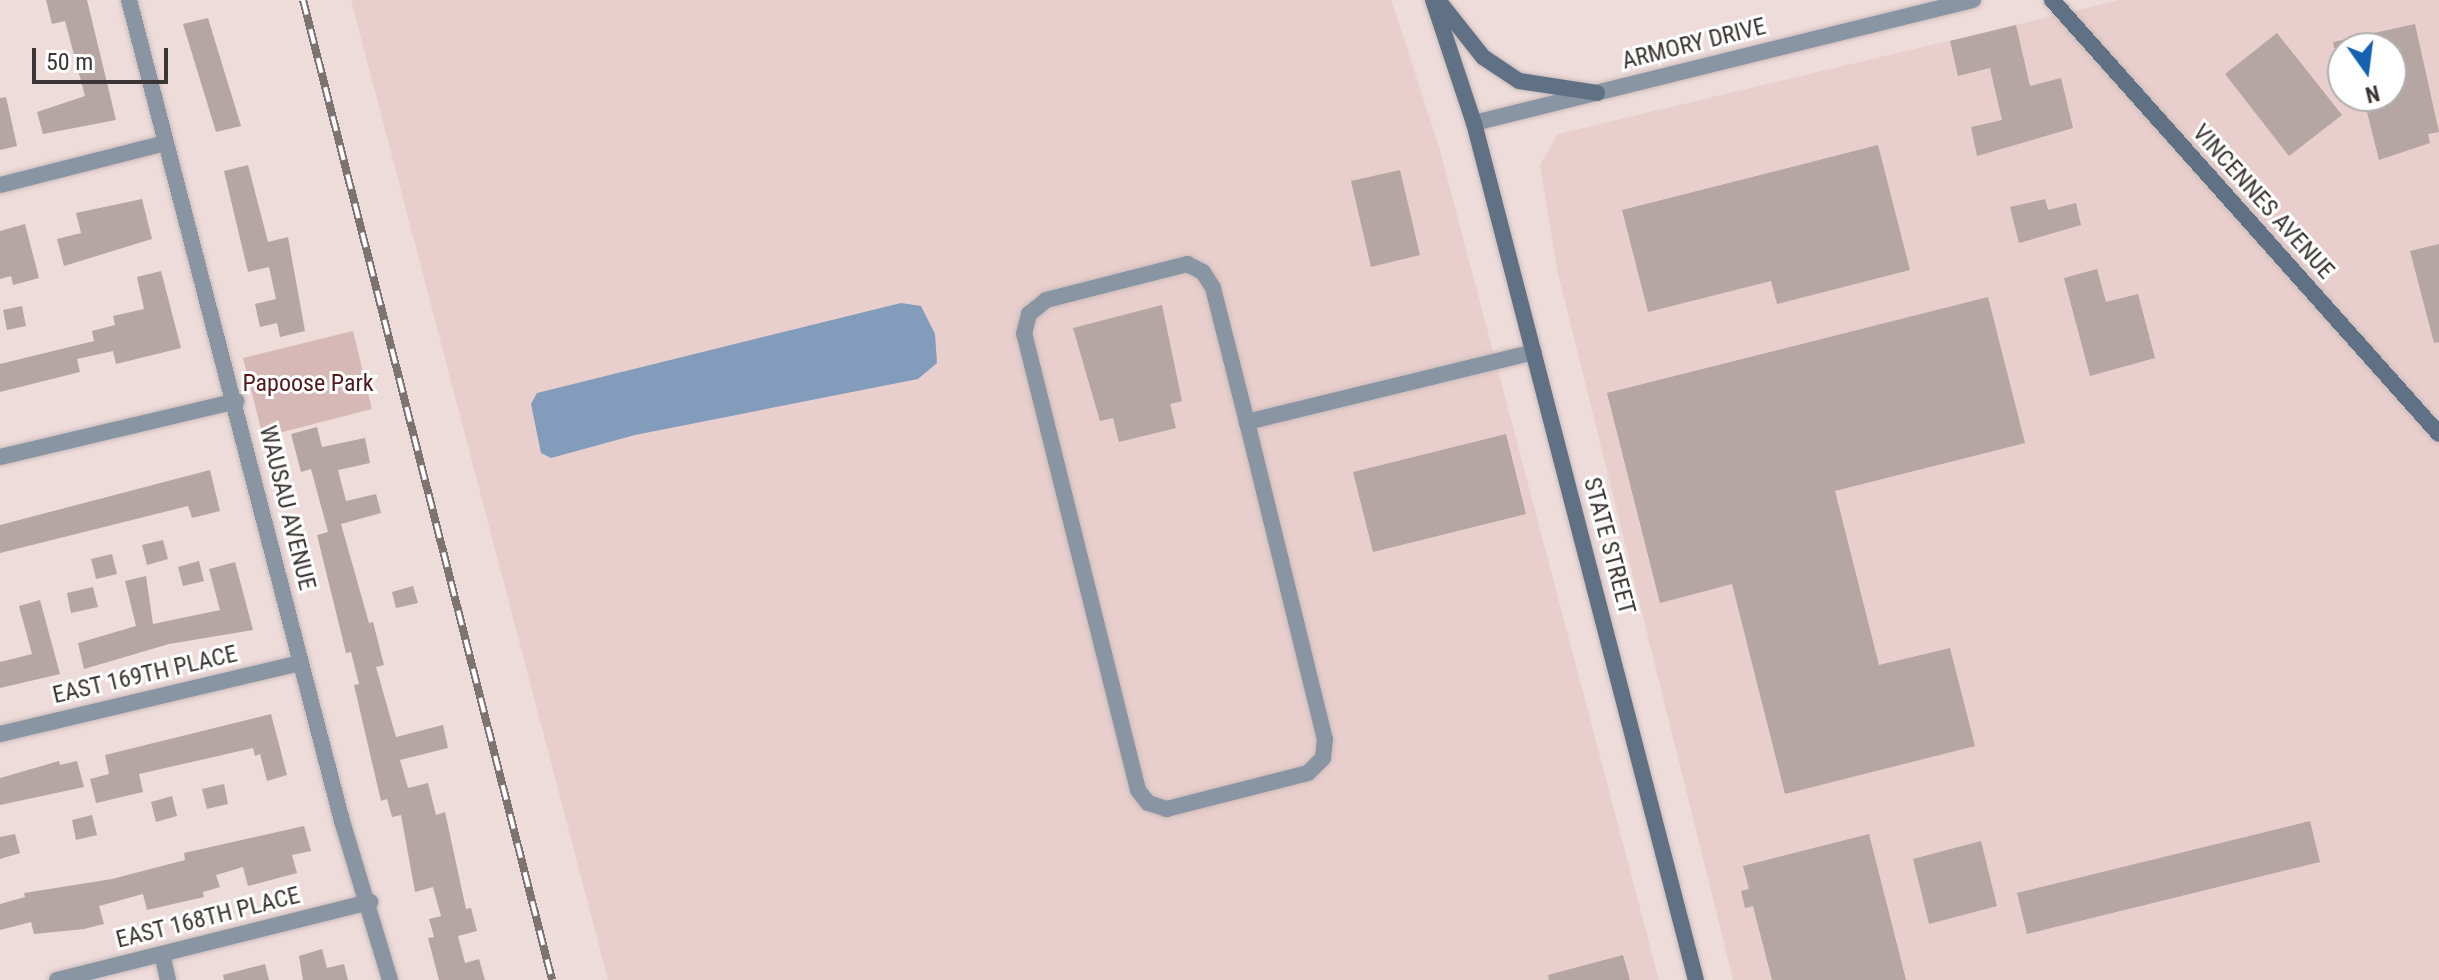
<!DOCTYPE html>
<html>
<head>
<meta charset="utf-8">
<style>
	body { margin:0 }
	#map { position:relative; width:2439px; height:980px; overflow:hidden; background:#eedcdb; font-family:"Roboto Condensed",sans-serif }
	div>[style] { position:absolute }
	.built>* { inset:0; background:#e8cecc }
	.green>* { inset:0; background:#d6b9b6 }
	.water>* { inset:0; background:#839cbb }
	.building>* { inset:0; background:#b5a5a3 }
	.roads { filter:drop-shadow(0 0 2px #cabbba) drop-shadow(0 0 2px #cabbba) }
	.street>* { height:16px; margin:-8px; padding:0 8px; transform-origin:8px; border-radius:8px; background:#8a95a3 }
	.secondary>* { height:16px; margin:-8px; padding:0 8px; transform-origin:8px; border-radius:8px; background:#617185 }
	.rail>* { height:8px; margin-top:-4px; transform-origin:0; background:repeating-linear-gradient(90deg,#fff 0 15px,#7e7373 0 30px); box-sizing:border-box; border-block:2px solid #7e7373 }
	span { translate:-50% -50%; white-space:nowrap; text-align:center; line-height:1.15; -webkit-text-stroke:6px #fff; paint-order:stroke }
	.street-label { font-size:24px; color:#3c3535 }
	.park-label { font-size:24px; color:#511919 }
	.north { position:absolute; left:2327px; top:32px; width:80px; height:80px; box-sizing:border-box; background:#fff; border:2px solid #b1aeae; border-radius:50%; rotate:166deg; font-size:22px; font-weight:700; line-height:32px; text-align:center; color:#3c3535 }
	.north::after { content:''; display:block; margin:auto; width:28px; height:36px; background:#1462b0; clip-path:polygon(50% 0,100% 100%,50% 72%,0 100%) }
	.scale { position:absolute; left:32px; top:48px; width:136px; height:36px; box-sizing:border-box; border:4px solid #3c3535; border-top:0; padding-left:10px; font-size:24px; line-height:28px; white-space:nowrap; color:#3c3535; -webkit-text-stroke:6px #fff; paint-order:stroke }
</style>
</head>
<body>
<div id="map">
	<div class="built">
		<i style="clip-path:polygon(351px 0,1391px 0,1438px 143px,1659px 980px,608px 980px)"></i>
		<i style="clip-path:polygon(evenodd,2120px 0,2439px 0,2439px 980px,1733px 980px,1557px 269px,1540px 165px,1558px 134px,2120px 0,2343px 48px,2391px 48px,2391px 96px,2343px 96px,2343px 48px)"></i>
	</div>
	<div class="green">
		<i style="clip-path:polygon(353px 331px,372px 409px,263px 437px,243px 358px)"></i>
	</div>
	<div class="water">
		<i style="clip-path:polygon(901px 303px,921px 306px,935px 334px,937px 363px,918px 379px,635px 435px,551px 458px,541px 453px,531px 404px,537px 393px)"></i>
	</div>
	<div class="building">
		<i style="clip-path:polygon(46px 0,87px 0,116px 120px,43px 134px,37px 112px,85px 96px,65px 21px,52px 24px)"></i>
		<i style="clip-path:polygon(208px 18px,241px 126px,216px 132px,183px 24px)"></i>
		<i style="clip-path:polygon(2415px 24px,2439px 132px,2428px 134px,2430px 143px,2379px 160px,2363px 96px,2391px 96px,2391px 48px,2334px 48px,2333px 42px)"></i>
		<i style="clip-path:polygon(2016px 25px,2030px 86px,2061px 78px,2073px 128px,1977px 156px,1971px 127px,2002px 120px,1990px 68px,1958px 76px,1950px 41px)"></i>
		<i style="clip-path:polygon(2277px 33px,2342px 115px,2289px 156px,2225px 74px)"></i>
		<i style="clip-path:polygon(6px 97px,17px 146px,0 150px,0 98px)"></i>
		<i style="clip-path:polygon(1878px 145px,1910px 270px,1777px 304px,1771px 281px,1648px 312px,1622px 210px)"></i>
		<i style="clip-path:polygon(248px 165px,268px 242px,288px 237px,305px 331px,280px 337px,277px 323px,260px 327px,255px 304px,276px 299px,269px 267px,248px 272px,224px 171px)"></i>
		<i style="clip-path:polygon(1400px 170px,1420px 255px,1371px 267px,1351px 181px)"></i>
		<i style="clip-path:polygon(142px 199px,152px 239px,64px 266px,57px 239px,81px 233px,76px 213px)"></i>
		<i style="clip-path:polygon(2045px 199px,2048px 210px,2076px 203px,2081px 225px,2019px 243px,2010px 207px)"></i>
		<i style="clip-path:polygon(25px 224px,39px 278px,13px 285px,11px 276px,0 279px,0 231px)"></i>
		<i style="clip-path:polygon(2439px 244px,2439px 342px,2434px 343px,2410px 251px)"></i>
		<i style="clip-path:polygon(2097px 269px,2106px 302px,2138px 294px,2155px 358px,2090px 376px,2064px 278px)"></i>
		<i style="clip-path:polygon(161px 271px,181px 348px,116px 364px,113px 351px,77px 359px,80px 372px,0 392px,0 364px,94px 341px,92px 331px,115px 325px,113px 316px,144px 309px,137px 277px)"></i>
		<i style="clip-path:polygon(1988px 297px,2025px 443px,1835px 491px,1879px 665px,1950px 648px,1975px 746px,1785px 794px,1732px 584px,1660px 603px,1607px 393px)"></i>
		<i style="clip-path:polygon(1162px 305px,1182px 401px,1170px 404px,1176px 428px,1119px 442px,1113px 418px,1100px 421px,1073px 328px)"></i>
		<i style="clip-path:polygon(22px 306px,26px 326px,7px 330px,3px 310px)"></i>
		<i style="clip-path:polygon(317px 427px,322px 447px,365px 438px,370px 463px,338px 470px,346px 501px,376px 494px,381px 513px,341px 524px,369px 623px,373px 622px,384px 665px,376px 667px,396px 737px,443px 725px,448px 748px,400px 760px,408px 788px,428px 783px,436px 815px,445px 812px,466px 909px,471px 908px,477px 931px,458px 936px,465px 963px,479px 959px,485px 980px,439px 980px,428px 938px,434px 937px,429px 919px,441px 916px,433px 887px,415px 892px,401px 815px,392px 817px,387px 799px,381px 801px,354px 685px,359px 684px,351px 652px,346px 653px,317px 535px,328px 532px,311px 469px,301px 472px,291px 434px)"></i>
		<i style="clip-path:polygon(1506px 434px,1526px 514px,1373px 552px,1353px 472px)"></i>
		<i style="clip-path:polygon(210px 470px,220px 511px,192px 518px,188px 506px,0 553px,0 525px)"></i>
		<i style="clip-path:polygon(163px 540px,168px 559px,147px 565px,142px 545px)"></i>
		<i style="clip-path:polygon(112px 554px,117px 574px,96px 579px,91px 559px)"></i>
		<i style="clip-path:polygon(199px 561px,204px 581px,183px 586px,178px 567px)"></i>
		<i style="clip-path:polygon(235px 562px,253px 630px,169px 644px,84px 669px,78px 643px,136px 626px,125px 581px,146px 576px,153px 624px,220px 610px,209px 569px)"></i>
		<i style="clip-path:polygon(413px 586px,418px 603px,396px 608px,392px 592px)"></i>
		<i style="clip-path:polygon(93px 587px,98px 607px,71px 613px,67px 593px)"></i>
		<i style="clip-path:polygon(40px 600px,60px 674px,0 688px,0 662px,32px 654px,19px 606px)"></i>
		<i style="clip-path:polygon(271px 714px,287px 775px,267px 781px,260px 754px,255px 756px,253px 748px,139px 774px,143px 792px,96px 803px,90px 779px,109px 774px,105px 755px)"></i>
		<i style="clip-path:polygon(59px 761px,60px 765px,77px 761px,84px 787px,0 805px,0 778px)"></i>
		<i style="clip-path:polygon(224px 784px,228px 804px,207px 809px,202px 789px)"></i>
		<i style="clip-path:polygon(172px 796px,177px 816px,156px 822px,151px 802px)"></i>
		<i style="clip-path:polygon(92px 815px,97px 835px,76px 840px,72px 820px)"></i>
		<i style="clip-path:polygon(2310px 821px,2320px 862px,2027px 934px,2017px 893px)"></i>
		<i style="clip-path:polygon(304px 826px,311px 851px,292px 855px,297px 873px,248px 886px,243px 867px,216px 875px,220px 887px,203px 892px,204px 897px,147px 910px,143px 894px,99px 906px,104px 924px,84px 929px,34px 934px,31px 922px,0 930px,0 904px,25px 897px,24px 893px,112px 879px,185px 860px,184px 853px)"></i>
		<i style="clip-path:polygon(15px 834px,20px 853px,0 859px,0 837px)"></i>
		<i style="clip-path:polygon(1869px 834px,1906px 980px,1772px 980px,1753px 906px,1745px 908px,1741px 891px,1749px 889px,1743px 866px)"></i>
		<i style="clip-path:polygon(1981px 841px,1997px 906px,1929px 924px,1913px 859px)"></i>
		<i style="clip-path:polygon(322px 949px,327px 968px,344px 964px,348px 980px,303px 980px,299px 956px)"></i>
		<i style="clip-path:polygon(1623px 955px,1630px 980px,1549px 980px,1548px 975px)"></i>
		<i style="clip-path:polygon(265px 964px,269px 980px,224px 980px,223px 975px)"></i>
	</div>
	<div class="roads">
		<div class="street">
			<i style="left:129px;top:0;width:848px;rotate:75.46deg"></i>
			<i style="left:342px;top:821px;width:166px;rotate:73.2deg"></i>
			<i style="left:1474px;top:123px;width:514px;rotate:-13.85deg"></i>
			<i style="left:0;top:185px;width:171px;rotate:-14.2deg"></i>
			<i style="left:1247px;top:422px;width:326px;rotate:76.2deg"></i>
			<i style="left:1325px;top:739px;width:19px;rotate:96deg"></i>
			<i style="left:1323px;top:758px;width:21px;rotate:135deg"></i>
			<i style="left:1308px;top:773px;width:146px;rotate:165.7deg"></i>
			<i style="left:1167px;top:809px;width:20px;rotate:-162deg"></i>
			<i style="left:1148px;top:803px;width:16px;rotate:-128deg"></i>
			<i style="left:1138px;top:790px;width:470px;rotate:-104deg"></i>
			<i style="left:1024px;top:334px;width:21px;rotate:-76deg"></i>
			<i style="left:1029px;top:314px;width:22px;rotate:-39deg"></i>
			<i style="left:1046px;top:300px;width:146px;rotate:-14.3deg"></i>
			<i style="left:1187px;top:264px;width:18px;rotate:27deg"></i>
			<i style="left:1203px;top:272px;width:19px;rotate:58deg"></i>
			<i style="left:1213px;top:288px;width:138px;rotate:75.8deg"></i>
			<i style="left:1247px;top:422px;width:295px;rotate:-13.7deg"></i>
			<i style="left:0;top:457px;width:243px;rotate:-13.3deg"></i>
			<i style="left:0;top:734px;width:309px;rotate:-13.3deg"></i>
			<i style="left:162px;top:954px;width:27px;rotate:77deg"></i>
			<i style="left:57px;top:980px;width:323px;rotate:-14deg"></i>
		</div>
		<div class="secondary">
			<i style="left:1433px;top:0;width:130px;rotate:71.6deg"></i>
			<i style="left:1474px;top:123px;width:885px;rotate:75.48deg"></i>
			<i style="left:2052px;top:0;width:581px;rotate:48.28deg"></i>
			<i style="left:1441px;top:4px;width:68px;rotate:51.6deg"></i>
			<i style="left:1483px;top:57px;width:43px;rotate:33.7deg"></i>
			<i style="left:1519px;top:81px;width:79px;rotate:8.7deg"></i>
		</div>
	</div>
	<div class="rail">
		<i style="left:303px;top:0;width:1011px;rotate:75.74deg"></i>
	</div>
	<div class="street-label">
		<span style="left:1694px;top:44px;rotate:-14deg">ARMORY DRIVE</span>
		<span style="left:2263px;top:202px;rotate:48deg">VINCENNES AVENUE</span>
		<span style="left:287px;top:508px;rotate:76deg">WAUSAU AVENUE</span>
		<span style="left:1609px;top:546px;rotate:75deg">STATE STREET</span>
		<span style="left:145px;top:675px;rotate:-13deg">EAST 169TH PLACE</span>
		<span style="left:208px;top:918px;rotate:-14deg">EAST 168TH PLACE</span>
	</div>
	<div class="park-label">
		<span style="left:308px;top:384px">Papoose Park</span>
	</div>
	<div class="north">N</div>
	<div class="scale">50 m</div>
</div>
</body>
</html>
